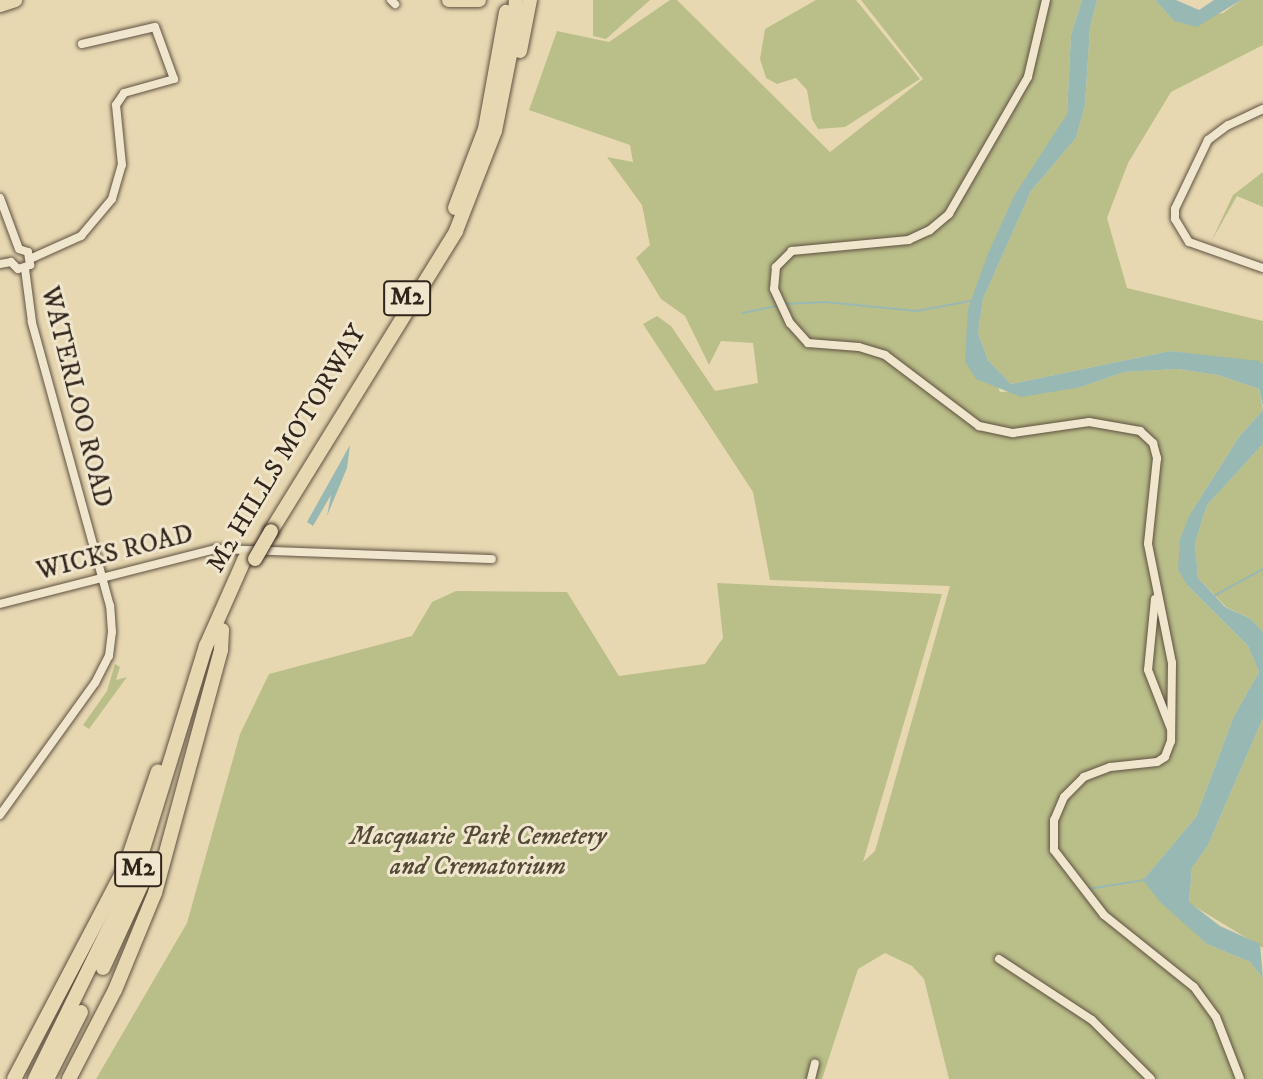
<!DOCTYPE html>
<html>
<head>
<meta charset="utf-8">
<style>
	body { margin:0 }
	#map { position:relative; width:1263px; height:1079px; overflow:hidden; background:#e8d8b2; font-family:"IM FELL DW Pica",serif }
	div>[style] { position:absolute }
	.green>* { inset:0; background:#babe89 }
	.water>* { inset:0; background:#98b8b3 }
	.stream>* { height:2px; margin:-1px; padding:0 1px; transform-origin:1px; border-radius:1px; background:#98b8b3 }
	.roads { filter:drop-shadow(0 0 2px #5f5141) drop-shadow(0 0 2px #5f5141) }
	.street>* { height:8px; margin:-4px; padding:0 4px; transform-origin:4px; border-radius:4px; background:#f0e6cd }
	.highway>* { height:14px; margin:-7px; padding:0 7px; transform-origin:7px; border-radius:7px; background:#e8d8b2 }
	.bridges { filter:drop-shadow(0 0 2px #31241b) drop-shadow(0 0 2px #31241b) }
	.highway-bridge>* { height:14px; margin:-7px; padding:0 7px; transform-origin:7px; border-radius:7px; background:#e8d8b2 }
	span { translate:-50% -50%; white-space:nowrap; text-align:center; line-height:1.15; -webkit-text-stroke:6px #f0e6cd; paint-order:stroke }
	.shield-label span { padding:2px 5px; background:#f0e6cd; border:2px solid; border-radius:5px; -webkit-text-stroke-width:0 }
	.shield-label { font-size:24px; color:#31241b; font-weight:700 }
	.street-label { font-size:26px; color:#31241b }
	.park-label { font-size:26px; color:#534a36; font-style:italic }
</style>
</head>
<body>
<div id="map">
	<div class="green">
		<i style="clip-path:polygon(593px 0,650px 0,606px 39px,593px 36px)"></i>
		<i style="clip-path:polygon(670px 0,677px 0,830px 152px,923px 79px,861px 0,1082px 0,1071px 35px,1067px 114px,968px 309px,1000px 392px,1081px 387px,1124px 372px,1177px 369px,1218px 375px,1259px 389px,1263px 410px,1239px 437px,1190px 514px,1188px 586px,1248px 646px,1259px 672px,1234px 716px,1196px 817px,1143px 880px,1207px 944px,1250px 962px,1263px 978px,1263px 1079px,949px 1079px,924px 979px,912px 966px,885px 953px,858px 969px,822px 1079px,96px 1079px,187px 923px,240px 734px,269px 674px,412px 636px,432px 602px,456px 591px,567px 592px,619px 676px,705px 664px,723px 638px,717px 583px,942px 594px,863px 862px,875px 851px,950px 586px,770px 580px,753px 492px,643px 324px,657px 316px,671px 326px,715px 391px,758px 383px,753px 343px,721px 341px,709px 365px,685px 316px,661px 299px,636px 258px,650px 245px,642px 205px,607px 157px,633px 162px,630px 145px,529px 110px,557px 31px,609px 42px)"></i>
		<i style="clip-path:polygon(816px 0,856px 0,920px 79px,845px 127px,818px 129px,812px 119px,807px 90px,796px 78px,777px 84px,766px 78px,760px 59px,765px 29px)"></i>
		<i style="clip-path:polygon(1097px 0,1155px 0,1174px 21px,1223px 13px,1241px 0,1263px 0,1263px 45px,1171px 92px,1128px 163px,1107px 218px,1127px 288px,1263px 321px,1263px 364px,1170px 351px,1011px 384px,988px 360px,978px 333px,983px 299px,1031px 191px,1076px 138px,1085px 105px,1090px 28px)"></i>
		<i style="clip-path:polygon(1263px 172px,1263px 207px,1237px 196px,1211px 242px,1233px 195px)"></i>
		<i style="clip-path:polygon(1263px 444px,1263px 632px,1251px 619px,1226px 607px,1198px 578px,1195px 543px,1207px 505px)"></i>
		<i style="clip-path:polygon(115px 664px,120px 667px,116px 680px,127px 677px,89px 729px,83px 725px,107px 691px)"></i>
		<i style="clip-path:polygon(1263px 718px,1263px 948px,1189px 903px,1192px 868px,1208px 845px)"></i>
	</div>
	<div class="water">
		<i style="clip-path:polygon(1082px 0,1097px 0,1090px 28px,1085px 105px,1076px 138px,1031px 191px,983px 299px,978px 333px,988px 360px,1011px 384px,1170px 351px,1259px 361px,1263px 364px,1263px 407px,1259px 389px,1218px 375px,1177px 369px,1124px 372px,1081px 387px,1021px 397px,976px 379px,965px 362px,968px 309px,987px 256px,1014px 196px,1067px 114px,1071px 35px)"></i>
		<i style="clip-path:polygon(1155px 0,1176px 0,1199px 10px,1214px 0,1241px 0,1197px 27px,1174px 21px)"></i>
		<i style="clip-path:polygon(1263px 410px,1263px 444px,1207px 505px,1195px 543px,1198px 578px,1225px 607px,1251px 619px,1263px 632px,1263px 718px,1208px 845px,1192px 868px,1189px 902px,1220px 926px,1260px 944px,1263px 978px,1250px 962px,1207px 944px,1160px 902px,1143px 880px,1196px 817px,1234px 716px,1259px 672px,1248px 646px,1188px 586px,1178px 570px,1180px 539px,1190px 514px,1239px 437px)"></i>
		<i style="clip-path:polygon(350px 445px,347px 468px,327px 516px,331px 495px,313px 526px,307px 522px)"></i>
	</div>
	<div class="stream">
		<i style="left:785px;top:304px;width:40px;rotate:-2.9deg"></i>
		<i style="left:825px;top:302px;width:92px;rotate:5.6deg"></i>
		<i style="left:917px;top:311px;width:54px;rotate:-10.7deg"></i>
		<i style="left:743px;top:313px;width:34px;rotate:-12deg"></i>
		<i style="left:1212px;top:597px;width:58px;rotate:-28.8deg"></i>
		<i style="left:1088px;top:889px;width:57px;rotate:-9.1deg"></i>
	</div>
	<div class="roads">
		<div class="street">
			<i style="left:391px;top:0;width:6px;rotate:45deg"></i>
			<i style="left:1046px;top:0;width:79px;rotate:103.2deg"></i>
			<i style="left:1028px;top:77px;width:158px;rotate:120deg"></i>
			<i style="left:949px;top:214px;width:25px;rotate:140deg"></i>
			<i style="left:930px;top:230px;width:23px;rotate:155deg"></i>
			<i style="left:909px;top:240px;width:118px;rotate:174.6deg"></i>
			<i style="left:792px;top:251px;width:23px;rotate:135deg"></i>
			<i style="left:776px;top:267px;width:22px;rotate:95deg"></i>
			<i style="left:774px;top:289px;width:38px;rotate:65deg"></i>
			<i style="left:790px;top:323px;width:27px;rotate:48deg"></i>
			<i style="left:808px;top:343px;width:51px;rotate:4.5deg"></i>
			<i style="left:859px;top:347px;width:27px;rotate:17deg"></i>
			<i style="left:885px;top:355px;width:118px;rotate:37.1deg"></i>
			<i style="left:979px;top:426px;width:35px;rotate:12deg"></i>
			<i style="left:1013px;top:433px;width:77px;rotate:-8.2deg"></i>
			<i style="left:1089px;top:422px;width:52px;rotate:10deg"></i>
			<i style="left:1140px;top:431px;width:18px;rotate:43deg"></i>
			<i style="left:1153px;top:443px;width:16px;rotate:75deg"></i>
			<i style="left:1157px;top:458px;width:86px;rotate:96deg"></i>
			<i style="left:1148px;top:544px;width:121px;rotate:78.6deg"></i>
			<i style="left:1172px;top:663px;width:78px;rotate:90.7deg"></i>
			<i style="left:1171px;top:741px;width:17px;rotate:111deg"></i>
			<i style="left:1165px;top:757px;width:9px;rotate:148deg"></i>
			<i style="left:1157px;top:762px;width:47px;rotate:173.9deg"></i>
			<i style="left:1110px;top:767px;width:28px;rotate:159deg"></i>
			<i style="left:1084px;top:777px;width:28px;rotate:135deg"></i>
			<i style="left:1064px;top:797px;width:25px;rotate:113deg"></i>
			<i style="left:1054px;top:820px;width:30px;rotate:90deg"></i>
			<i style="left:1054px;top:850px;width:82px;rotate:52.4deg"></i>
			<i style="left:1104px;top:915px;width:115px;rotate:38.7deg"></i>
			<i style="left:1194px;top:987px;width:37px;rotate:54deg"></i>
			<i style="left:1216px;top:1017px;width:66px;rotate:68.8deg"></i>
			<i style="left:1263px;top:109px;width:38px;rotate:155deg"></i>
			<i style="left:1228px;top:125px;width:25px;rotate:143deg"></i>
			<i style="left:1208px;top:140px;width:76px;rotate:115.6deg"></i>
			<i style="left:1175px;top:209px;width:10px;rotate:90deg"></i>
			<i style="left:1175px;top:219px;width:27px;rotate:59deg"></i>
			<i style="left:1189px;top:242px;width:78px;rotate:19.4deg"></i>
			<i style="left:0;top:198px;width:54px;rotate:69.6deg"></i>
			<i style="left:32px;top:258px;width:54px;rotate:-24.2deg"></i>
			<i style="left:81px;top:236px;width:48px;rotate:-50deg"></i>
			<i style="left:112px;top:199px;width:35px;rotate:-74deg"></i>
			<i style="left:122px;top:165px;width:60px;rotate:-95.7deg"></i>
			<i style="left:116px;top:105px;width:14px;rotate:-56deg"></i>
			<i style="left:124px;top:93px;width:52px;rotate:-15.6deg"></i>
			<i style="left:174px;top:79px;width:55px;rotate:-110.1deg"></i>
			<i style="left:155px;top:27px;width:75px;rotate:166.9deg"></i>
			<i style="left:11px;top:262px;width:10px;rotate:45deg"></i>
			<i style="left:18px;top:269px;width:13px;rotate:-18deg"></i>
			<i style="left:30px;top:265px;width:13px;rotate:-99deg"></i>
			<i style="left:28px;top:252px;width:9px;rotate:-162deg"></i>
			<i style="left:0;top:264px;width:11px;rotate:-10deg"></i>
			<i style="left:1155px;top:599px;width:71px;rotate:95.6deg"></i>
			<i style="left:1148px;top:670px;width:63px;rotate:68.7deg"></i>
			<i style="left:0;top:604px;width:223px;rotate:-14.3deg"></i>
			<i style="left:216px;top:549px;width:276px;rotate:2.1deg"></i>
			<i style="left:0;top:815px;width:163px;rotate:-54.3deg"></i>
			<i style="left:95px;top:683px;width:30px;rotate:-63deg"></i>
			<i style="left:109px;top:656px;width:24px;rotate:-83deg"></i>
			<i style="left:112px;top:632px;width:26px;rotate:-94deg"></i>
			<i style="left:110px;top:606px;width:295px;rotate:-105.4deg"></i>
			<i style="left:32px;top:322px;width:53px;rotate:-97.5deg"></i>
			<i style="left:999px;top:959px;width:111px;rotate:33.3deg"></i>
			<i style="left:1092px;top:1020px;width:83px;rotate:45deg"></i>
			<i style="left:811px;top:1079px;width:16px;rotate:-76deg"></i>
		</div>
		<div class="highway">
			<i style="left:449px;top:0;width:30px"></i>
			<i style="left:0;top:5px;width:16px;rotate:-18deg"></i>
			<i style="left:520px;top:51px;width:52px;rotate:-78.9deg"></i>
			<i style="left:455px;top:208px;width:85px;rotate:-69.2deg"></i>
			<i style="left:485px;top:129px;width:119px;rotate:-79.8deg"></i>
			<i style="left:271px;top:531px;width:352px;rotate:-58.3deg"></i>
			<i style="left:456px;top:231px;width:107px;rotate:-68.7deg"></i>
			<i style="left:495px;top:131px;width:88px;rotate:-78.8deg"></i>
			<i style="left:512px;top:45px;width:45px;rotate:-84.9deg"></i>
			<i style="left:103px;top:968px;width:98px;rotate:-65.3deg"></i>
			<i style="left:14px;top:1079px;width:238px;rotate:-62.3deg"></i>
			<i style="left:125px;top:868px;width:102px;rotate:-71.2deg"></i>
			<i style="left:35px;top:1079px;width:227px;rotate:-63.9deg"></i>
			<i style="left:135px;top:875px;width:240px;rotate:-72.8deg"></i>
			<i style="left:206px;top:646px;width:96px;rotate:-66.1deg"></i>
			<i style="left:47px;top:1079px;width:75px;rotate:-63.1deg"></i>
			<i style="left:69px;top:1079px;width:100px;rotate:-62.7deg"></i>
			<i style="left:115px;top:990px;width:105px;rotate:-67.6deg"></i>
			<i style="left:155px;top:893px;width:252px;rotate:-74.8deg"></i>
			<i style="left:221px;top:650px;width:20px;rotate:-87deg"></i>
		</div>
	</div>
	<div class="bridges">
		<div class="highway-bridge">
			<i style="left:255px;top:559px;width:32px;rotate:-60deg"></i>
		</div>
	</div>
	<div class="shield-label">
		<span style="left:407px;top:298px">M2</span>
		<span style="left:138px;top:869px">M2</span>
	</div>
	<div class="street-label">
		<span style="left:76px;top:397px;rotate:76deg">WATERLOO ROAD</span>
		<span style="left:287px;top:449px;rotate:-59deg">M2 HILLS MOTORWAY</span>
		<span style="left:115px;top:553px;rotate:-14deg">WICKS ROAD</span>
	</div>
	<div class="park-label">
		<span style="left:478px;top:852px">Macquarie Park Cemetery<br>and Crematorium</span>
	</div>
</div>
</body>
</html>
